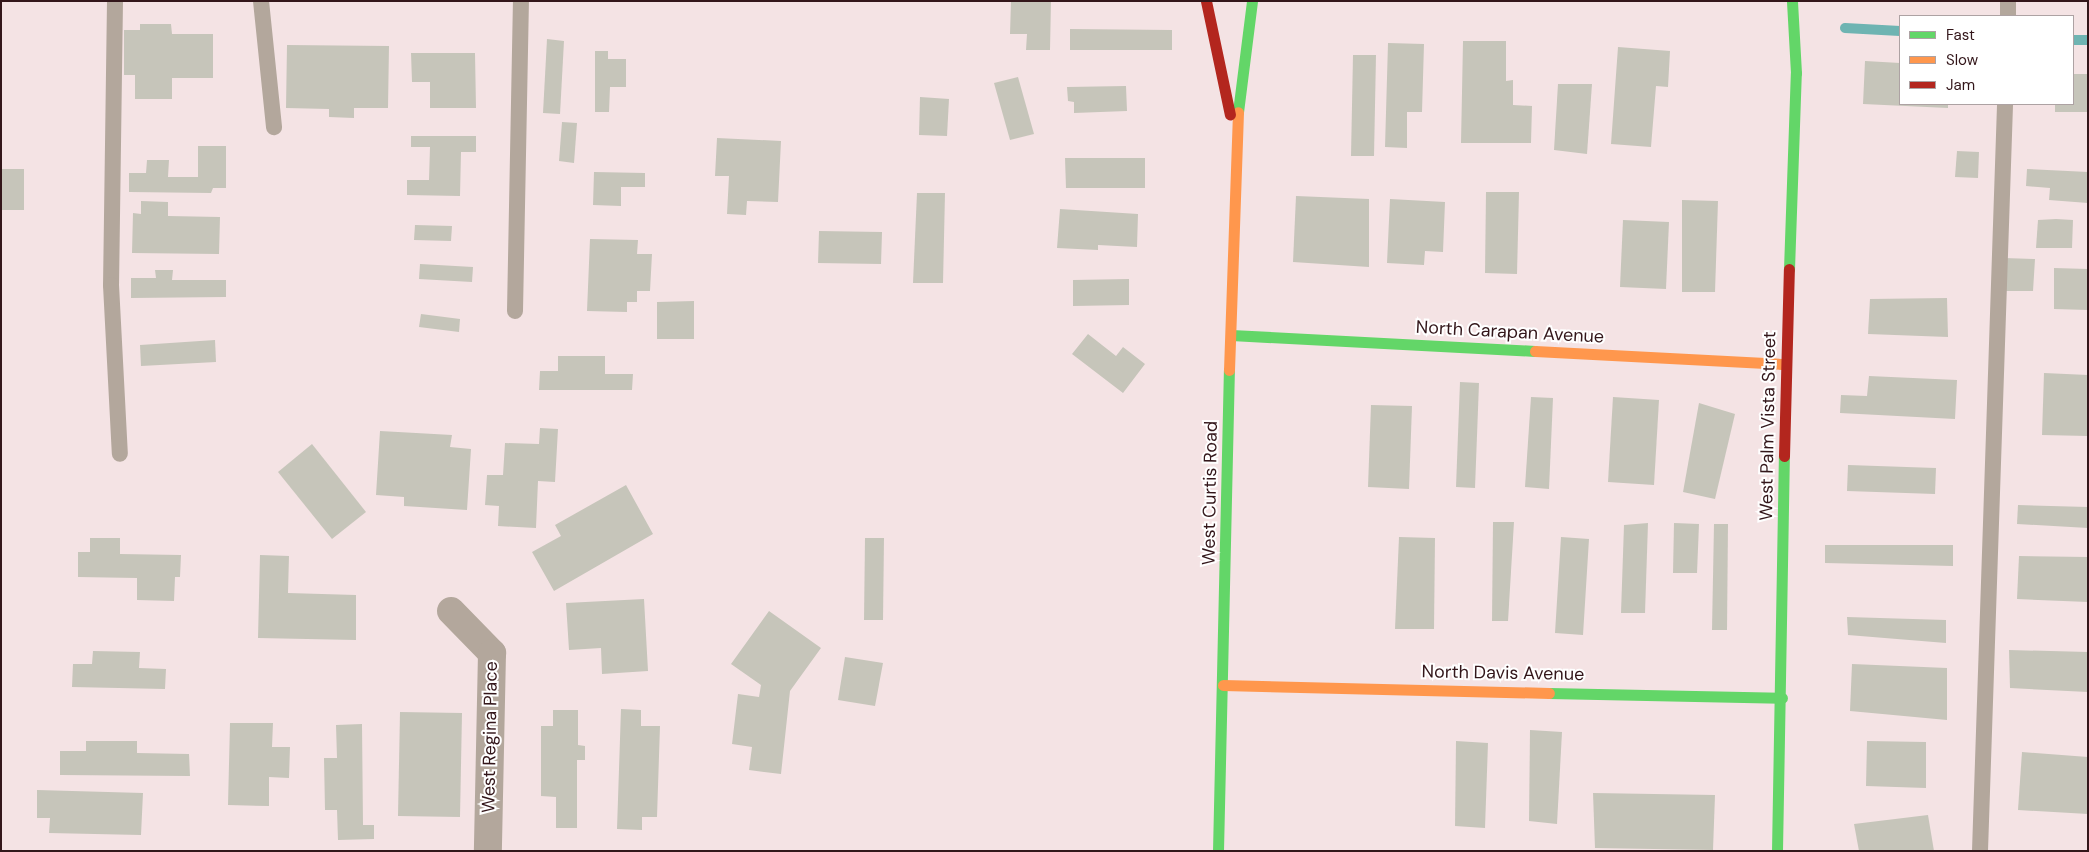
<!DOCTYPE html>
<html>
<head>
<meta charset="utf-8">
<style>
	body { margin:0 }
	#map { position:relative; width:2089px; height:852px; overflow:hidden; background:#f4e3e4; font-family:"DM Sans",sans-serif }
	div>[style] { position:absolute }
	.stream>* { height:10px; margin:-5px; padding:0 5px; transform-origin:5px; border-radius:5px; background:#6eb4b2 }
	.building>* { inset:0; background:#c6c5ba }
	.lane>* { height:16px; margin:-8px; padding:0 8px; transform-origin:8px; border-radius:8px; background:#b3a79c }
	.street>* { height:28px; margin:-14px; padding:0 14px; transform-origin:14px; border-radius:14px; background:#b3a79c }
	.fast>* { height:11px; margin:-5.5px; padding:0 5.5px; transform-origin:5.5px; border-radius:5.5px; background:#63d668 }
	.slow>* { height:11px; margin:-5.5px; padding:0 5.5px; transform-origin:5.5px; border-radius:5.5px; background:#ff974d }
	.jam>* { height:11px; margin:-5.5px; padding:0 5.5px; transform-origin:5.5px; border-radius:5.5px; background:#b3261e }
	span { translate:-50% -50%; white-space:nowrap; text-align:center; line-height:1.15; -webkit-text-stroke:4px #fff; paint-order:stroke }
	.street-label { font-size:18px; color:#33161a }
	.frame { position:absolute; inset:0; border:2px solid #33161a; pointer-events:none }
	.legend { position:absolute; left:1899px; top:15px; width:175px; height:90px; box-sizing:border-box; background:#fff; border:1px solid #ada2a3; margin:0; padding:6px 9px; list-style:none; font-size:15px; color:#33161a }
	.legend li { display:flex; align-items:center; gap:10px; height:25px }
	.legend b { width:25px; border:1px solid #ada2a3 }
</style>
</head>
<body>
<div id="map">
	<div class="stream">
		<i style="left:1845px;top:28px;width:55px;rotate:3.1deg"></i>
		<i style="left:2073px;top:40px;width:15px"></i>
	</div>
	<div class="building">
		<i style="clip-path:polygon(1011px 1px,1051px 1px,1050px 50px,1026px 50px,1027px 34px,1010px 34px)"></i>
		<i style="clip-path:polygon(140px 24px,171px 24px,172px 34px,213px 34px,213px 78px,172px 78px,172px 99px,135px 99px,135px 75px,124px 75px,124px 30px,140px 30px)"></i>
		<i style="clip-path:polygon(1070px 29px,1172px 30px,1172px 50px,1070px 50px)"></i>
		<i style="clip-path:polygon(547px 39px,564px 41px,560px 114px,543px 113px)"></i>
		<i style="clip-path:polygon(1463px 41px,1506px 41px,1506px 81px,1513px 80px,1513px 105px,1532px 106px,1531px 143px,1461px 143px)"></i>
		<i style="clip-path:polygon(1388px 43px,1424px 44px,1422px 112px,1407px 112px,1407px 148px,1385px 147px)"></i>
		<i style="clip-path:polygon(287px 45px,389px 46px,388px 108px,354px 108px,354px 118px,329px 117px,329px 109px,286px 108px)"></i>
		<i style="clip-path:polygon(1618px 47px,1670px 51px,1668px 87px,1656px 86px,1651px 147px,1611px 144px)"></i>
		<i style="clip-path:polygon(595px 51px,608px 51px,608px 59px,626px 59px,626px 87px,610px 87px,609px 112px,595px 112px)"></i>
		<i style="clip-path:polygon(411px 53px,475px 53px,476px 108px,430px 108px,430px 82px,412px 82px)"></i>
		<i style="clip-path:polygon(1353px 55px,1376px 55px,1374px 156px,1351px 156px)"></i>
		<i style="clip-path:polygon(1865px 61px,1900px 63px,1900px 104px,1948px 104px,1948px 108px,1863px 104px)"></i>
		<i style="clip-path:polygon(2073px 74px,2088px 74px,2088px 112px,2055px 112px,2055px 104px,2073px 104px)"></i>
		<i style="clip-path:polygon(1018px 77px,1034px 134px,1010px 140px,994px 83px)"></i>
		<i style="clip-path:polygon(1558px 84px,1592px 84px,1587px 154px,1554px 150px)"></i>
		<i style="clip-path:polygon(1126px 86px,1127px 111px,1074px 113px,1074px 102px,1068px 101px,1067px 87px)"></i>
		<i style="clip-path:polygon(920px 97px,949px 99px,947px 136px,919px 135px)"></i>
		<i style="clip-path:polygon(562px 122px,577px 123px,574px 163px,559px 161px)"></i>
		<i style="clip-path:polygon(411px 136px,476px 136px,476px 152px,461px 152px,460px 196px,407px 195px,407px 180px,429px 180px,430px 147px,411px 147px)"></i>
		<i style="clip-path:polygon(717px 138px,781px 141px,778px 202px,747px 201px,746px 215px,727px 214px,729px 176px,715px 176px)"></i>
		<i style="clip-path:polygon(198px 146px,226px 146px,226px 188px,213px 188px,211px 193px,129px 192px,129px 173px,146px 173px,147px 160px,169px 160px,168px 177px,198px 177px)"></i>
		<i style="clip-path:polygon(1957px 151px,1979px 152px,1978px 178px,1955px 177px)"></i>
		<i style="clip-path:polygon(1065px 158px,1145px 158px,1145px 188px,1066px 188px)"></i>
		<i style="clip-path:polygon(1px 169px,24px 169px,24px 210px,1px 210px)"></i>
		<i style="clip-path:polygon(2027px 169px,2088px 172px,2088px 203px,2049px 200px,2050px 188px,2026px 186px)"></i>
		<i style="clip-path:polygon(594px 172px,645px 173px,645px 187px,621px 187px,621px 206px,593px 205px)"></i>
		<i style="clip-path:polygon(1486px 192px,1519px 192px,1517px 274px,1485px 273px)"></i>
		<i style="clip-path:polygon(917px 193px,945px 193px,943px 283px,913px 283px)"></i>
		<i style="clip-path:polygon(1296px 196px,1369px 199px,1369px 267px,1293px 262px)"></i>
		<i style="clip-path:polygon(1390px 199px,1445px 202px,1443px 252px,1425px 251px,1424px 265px,1387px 263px)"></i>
		<i style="clip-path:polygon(1682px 200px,1718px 201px,1715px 292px,1682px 292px)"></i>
		<i style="clip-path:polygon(141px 201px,168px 202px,168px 216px,220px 217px,219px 254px,132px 253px,133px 213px,141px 214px)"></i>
		<i style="clip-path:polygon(1060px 209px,1138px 214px,1137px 247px,1098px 245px,1098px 250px,1057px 248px)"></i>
		<i style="clip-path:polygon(2056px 219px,2073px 220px,2072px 248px,2036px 248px,2038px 220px)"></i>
		<i style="clip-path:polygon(1623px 220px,1669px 222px,1666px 289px,1620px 287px)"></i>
		<i style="clip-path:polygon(415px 225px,452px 226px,451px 241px,414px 240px)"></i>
		<i style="clip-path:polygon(819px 231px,882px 232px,881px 264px,818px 263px)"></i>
		<i style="clip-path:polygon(590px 239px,638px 240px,637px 254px,652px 254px,650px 291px,637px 291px,637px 302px,627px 302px,627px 312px,587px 311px)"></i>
		<i style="clip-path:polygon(2004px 258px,2035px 259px,2033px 291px,2004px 291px)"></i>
		<i style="clip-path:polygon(420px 264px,473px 267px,472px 282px,419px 279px)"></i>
		<i style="clip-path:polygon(2054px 268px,2088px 269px,2088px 310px,2054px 309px)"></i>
		<i style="clip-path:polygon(155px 270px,173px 270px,172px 280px,226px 280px,226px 297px,131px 298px,131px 278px,156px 278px)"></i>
		<i style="clip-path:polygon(1129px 279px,1129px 305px,1073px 306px,1073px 280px)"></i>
		<i style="clip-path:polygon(1947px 298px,1948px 337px,1868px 334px,1870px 299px)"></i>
		<i style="clip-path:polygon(694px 301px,694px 339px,657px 339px,657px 302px)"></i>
		<i style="clip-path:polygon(421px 314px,460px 319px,459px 332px,419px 327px)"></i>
		<i style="clip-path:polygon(1088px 334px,1116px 356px,1123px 347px,1145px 364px,1123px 393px,1072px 354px)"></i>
		<i style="clip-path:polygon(215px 340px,216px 362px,141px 366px,140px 345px)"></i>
		<i style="clip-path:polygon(558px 356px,605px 356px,605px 374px,633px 374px,632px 390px,539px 390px,540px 371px,558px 371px)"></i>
		<i style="clip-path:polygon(2044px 373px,2088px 375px,2088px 436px,2042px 435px)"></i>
		<i style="clip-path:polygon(1869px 376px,1957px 380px,1955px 419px,1840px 413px,1841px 395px,1867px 396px)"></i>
		<i style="clip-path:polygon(1460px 382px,1479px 383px,1475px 488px,1456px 487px)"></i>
		<i style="clip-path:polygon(1531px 397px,1553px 398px,1549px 489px,1525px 487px)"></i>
		<i style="clip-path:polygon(1613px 397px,1659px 400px,1654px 485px,1608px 482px)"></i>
		<i style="clip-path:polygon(1699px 403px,1735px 414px,1715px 499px,1683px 492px)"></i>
		<i style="clip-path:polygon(1371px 405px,1412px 406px,1409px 489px,1368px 487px)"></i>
		<i style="clip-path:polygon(540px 428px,558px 429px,555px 482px,538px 481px,536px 528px,498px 526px,499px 506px,485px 505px,487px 475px,503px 475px,505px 443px,539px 444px)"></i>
		<i style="clip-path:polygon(380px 431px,452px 435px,450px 447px,471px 449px,467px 510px,404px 506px,404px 497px,376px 495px)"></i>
		<i style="clip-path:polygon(312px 444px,366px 512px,332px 539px,278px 472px)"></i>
		<i style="clip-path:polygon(1848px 465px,1936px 468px,1935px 494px,1847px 491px)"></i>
		<i style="clip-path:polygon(626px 485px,653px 534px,554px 591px,532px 552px,561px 536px,555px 525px)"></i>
		<i style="clip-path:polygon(2018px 505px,2088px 507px,2088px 528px,2017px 524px)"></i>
		<i style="clip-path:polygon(1493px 522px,1514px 522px,1508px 621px,1492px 621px)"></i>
		<i style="clip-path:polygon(1648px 523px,1645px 613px,1621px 613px,1624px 525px)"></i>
		<i style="clip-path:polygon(1674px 523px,1699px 524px,1697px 573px,1673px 573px)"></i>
		<i style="clip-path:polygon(1714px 524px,1728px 524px,1727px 630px,1712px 630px)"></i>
		<i style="clip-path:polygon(1399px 537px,1435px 538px,1434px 629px,1395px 629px)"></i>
		<i style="clip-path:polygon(1561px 537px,1589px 539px,1583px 635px,1555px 633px)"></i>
		<i style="clip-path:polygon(90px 538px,120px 538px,120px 554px,181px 555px,180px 577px,175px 577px,174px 601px,137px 600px,137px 578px,78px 577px,78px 552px,90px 552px)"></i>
		<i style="clip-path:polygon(865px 538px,884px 538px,883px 620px,864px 620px)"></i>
		<i style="clip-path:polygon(1825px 545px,1953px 545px,1953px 566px,1825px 563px)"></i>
		<i style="clip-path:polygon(260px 555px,289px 556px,288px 593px,356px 595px,356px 640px,258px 638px)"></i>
		<i style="clip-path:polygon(2019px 556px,2088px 557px,2088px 602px,2017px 599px)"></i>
		<i style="clip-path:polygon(644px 599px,648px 671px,602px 674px,601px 648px,569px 650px,566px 603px)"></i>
		<i style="clip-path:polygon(769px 611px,821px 648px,790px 691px,781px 774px,749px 770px,752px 747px,732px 744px,738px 694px,759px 697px,761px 685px,731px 664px)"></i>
		<i style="clip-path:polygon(1847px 617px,1946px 620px,1946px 643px,1848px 635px)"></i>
		<i style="clip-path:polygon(2009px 650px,2088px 652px,2088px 692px,2010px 688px)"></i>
		<i style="clip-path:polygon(93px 651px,140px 652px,139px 668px,166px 669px,165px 689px,72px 687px,73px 664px,92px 664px)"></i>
		<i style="clip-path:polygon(845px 657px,883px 663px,875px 706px,838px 700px)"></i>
		<i style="clip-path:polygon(1852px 664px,1947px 668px,1947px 720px,1850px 711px)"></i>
		<i style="clip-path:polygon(621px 709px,641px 710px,641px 726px,660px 726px,657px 817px,642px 817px,642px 830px,617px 829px)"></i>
		<i style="clip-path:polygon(553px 710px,578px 710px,578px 745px,585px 746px,585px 760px,577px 760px,577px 828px,556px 828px,556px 797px,541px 796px,541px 726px,553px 726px)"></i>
		<i style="clip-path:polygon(400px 712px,462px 713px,460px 817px,398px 816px)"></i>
		<i style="clip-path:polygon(230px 723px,273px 723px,272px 747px,290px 747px,289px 778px,269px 777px,269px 806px,228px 805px)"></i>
		<i style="clip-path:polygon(362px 724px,363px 825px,374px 825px,374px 839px,338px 840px,337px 810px,325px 810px,324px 758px,337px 758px,336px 725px)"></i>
		<i style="clip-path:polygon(1530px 730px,1562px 732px,1557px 824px,1529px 821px)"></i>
		<i style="clip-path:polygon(86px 741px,137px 741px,137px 753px,189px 754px,190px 776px,60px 775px,60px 751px,86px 751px)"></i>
		<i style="clip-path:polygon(1456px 741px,1488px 743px,1485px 828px,1455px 826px)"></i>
		<i style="clip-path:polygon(1867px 741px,1926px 742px,1926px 788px,1866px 786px)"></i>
		<i style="clip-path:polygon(2022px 752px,2088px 757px,2088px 814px,2018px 810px)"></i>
		<i style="clip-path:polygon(37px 790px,143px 793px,141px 835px,49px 833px,50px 818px,37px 818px)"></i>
		<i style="clip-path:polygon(1593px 793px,1715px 795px,1713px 850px,1595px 848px)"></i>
		<i style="clip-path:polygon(1928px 815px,1934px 851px,1859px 851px,1854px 824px)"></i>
	</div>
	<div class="lane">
		<i style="left:115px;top:1px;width:284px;rotate:90.8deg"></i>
		<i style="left:111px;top:285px;width:169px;rotate:87deg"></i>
		<i style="left:261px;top:1px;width:127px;rotate:84.1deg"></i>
		<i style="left:2008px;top:16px;width:15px;rotate:-90deg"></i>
		<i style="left:515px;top:311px;width:310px;rotate:-88.9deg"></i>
		<i style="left:1980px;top:851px;width:747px;rotate:-88.08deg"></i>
	</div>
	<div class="street">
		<i style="left:451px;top:611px;width:59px;rotate:45.7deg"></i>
		<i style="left:492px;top:653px;width:198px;rotate:91.2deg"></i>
	</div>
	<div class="fast">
		<i style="left:1238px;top:112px;width:112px;rotate:-82.8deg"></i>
		<i style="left:1789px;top:269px;width:196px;rotate:-88deg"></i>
		<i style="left:1796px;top:73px;width:72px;rotate:-93.2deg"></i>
		<i style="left:1231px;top:335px;width:304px;rotate:3deg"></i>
		<i style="left:1549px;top:693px;width:233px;rotate:1.2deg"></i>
		<i style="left:1218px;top:851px;width:481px;rotate:-88.7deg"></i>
		<i style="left:1777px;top:851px;width:395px;rotate:-89deg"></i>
	</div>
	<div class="slow">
		<i style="left:1535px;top:351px;width:251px;rotate:3deg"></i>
		<i style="left:1229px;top:370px;width:258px;rotate:-88deg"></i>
		<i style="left:1223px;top:685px;width:326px;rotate:1.4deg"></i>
	</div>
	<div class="jam">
		<i style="left:1206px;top:1px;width:116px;rotate:78.1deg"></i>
		<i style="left:1784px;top:456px;width:187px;rotate:-88.5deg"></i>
	</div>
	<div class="street-label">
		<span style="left:1510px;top:332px;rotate:3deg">North Carapan Avenue</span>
		<span style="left:1768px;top:426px;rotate:-89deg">West Palm Vista Street</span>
		<span style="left:1210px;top:493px;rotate:-89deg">West Curtis Road</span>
		<span style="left:1503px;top:673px;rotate:1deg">North Davis Avenue</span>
		<span style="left:490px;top:737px;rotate:-89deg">West Regina Place</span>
	</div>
	<div class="frame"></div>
	<ul class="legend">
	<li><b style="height:6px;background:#63d668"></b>Fast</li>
	<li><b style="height:6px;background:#ff974d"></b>Slow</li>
	<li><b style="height:6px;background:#b3261e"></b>Jam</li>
	</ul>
</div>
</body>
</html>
